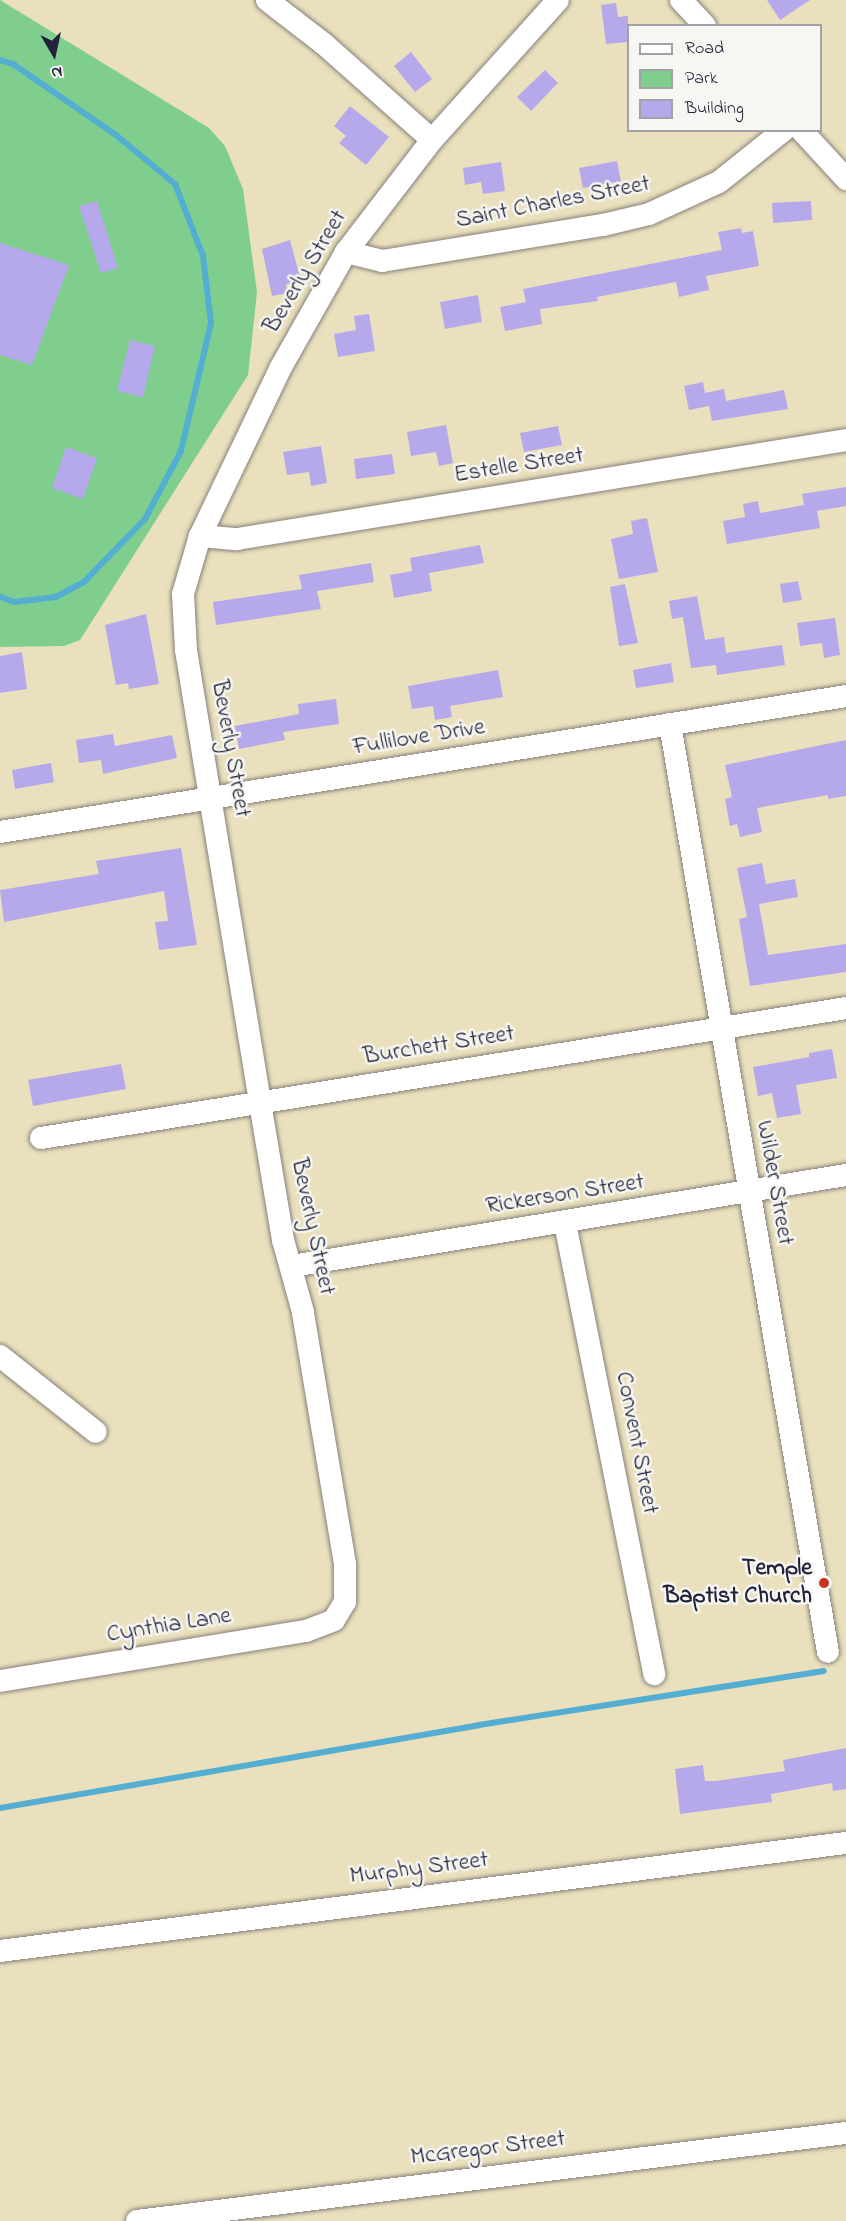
<!DOCTYPE html>
<html>
<head>
<meta charset="utf-8">
<style>
	body { margin:0 }
	#map { position:relative; width:846px; height:2221px; overflow:hidden; background:#ebe0bd; font-family:"Indie Flower",sans-serif }
	div>[style] { position:absolute }
	.green>* { inset:0; background:#7fce8e }
	.stream>* { height:6px; margin:-3px; padding:0 3px; transform-origin:3px; border-radius:3px; background:#53aed1 }
	.building>* { inset:0; background:#b5a9eb }
	.roads { filter:drop-shadow(0 0 2px #86817c) drop-shadow(0 0 2px #86817c) }
	.minor>* { height:22px; margin:-11px; padding:0 11px; transform-origin:11px; border-radius:11px; background:#fff }
	.dots>* { width:16px; height:16px; translate:-50% -50%; box-sizing:border-box; border:3px solid #f6f6f2; border-radius:50% }
	span { translate:-50% -50%; white-space:nowrap; text-align:center; line-height:1.15; -webkit-text-stroke:5px #f6f6f2; paint-order:stroke }
	.street-label { font-size:24px; color:#22223b }
	.poi-label { font-size:24px; color:#22223b; font-weight:700 }
	.right { translate:-100% -50%; text-align:right }
	.legend { position:absolute; left:627px; top:24px; width:195px; height:108px; box-sizing:border-box; background:#f6f6f2; border:2px solid #a1a1a9; margin:0; padding:8px 10px; list-style:none; font-size:18px; color:#22223b }
	.legend li { display:flex; align-items:center; gap:12px; height:30px }
	.legend b { width:30px; border:2px solid #a1a1a9 }
	.north { position:absolute; left:24px; top:24px; width:60px; height:60px; -webkit-text-stroke:4px #f6f6f2; paint-order:stroke; rotate:171deg; font-size:16px; font-weight:700; line-height:24px; text-align:center; color:#22223b }
	.north::after { content:''; display:block; margin:auto; width:21px; height:27px; background:#22223b; clip-path:polygon(50% 0,100% 100%,50% 72%,0 100%) }
</style>
</head>
<body>
<div id="map">
	<div class="green">
		<i style="clip-path:polygon(0 0,209px 128px,225px 146px,243px 189px,257px 292px,248px 375px,80px 640px,64px 646px,0 647px)"></i>
	</div>
	<div class="stream">
		<i style="left:0;top:60px;width:14px;rotate:17deg"></i>
		<i style="left:13px;top:64px;width:125px;rotate:34.6deg"></i>
		<i style="left:116px;top:135px;width:77px;rotate:39.7deg"></i>
		<i style="left:175px;top:184px;width:77px;rotate:68.7deg"></i>
		<i style="left:203px;top:256px;width:67px;rotate:83.2deg"></i>
		<i style="left:211px;top:323px;width:131px;rotate:103.2deg"></i>
		<i style="left:181px;top:451px;width:77px;rotate:117.9deg"></i>
		<i style="left:145px;top:519px;width:88px;rotate:134.1deg"></i>
		<i style="left:84px;top:582px;width:32px;rotate:152deg"></i>
		<i style="left:56px;top:597px;width:42px;rotate:173.2deg"></i>
		<i style="left:14px;top:602px;width:15px;rotate:-160deg"></i>
		<i style="left:0;top:1808px;width:486px;rotate:-9.8deg"></i>
		<i style="left:479px;top:1725px;width:349px;rotate:-8.9deg"></i>
	</div>
	<div class="building">
		<i style="clip-path:polygon(767px 0,810px 0,780px 20px)"></i>
		<i style="clip-path:polygon(616px 3px,618px 17px,628px 16px,628px 42px,606px 44px,601px 5px)"></i>
		<i style="clip-path:polygon(411px 52px,432px 79px,415px 92px,394px 66px)"></i>
		<i style="clip-path:polygon(545px 70px,558px 83px,531px 111px,517px 97px)"></i>
		<i style="clip-path:polygon(350px 106px,389px 137px,366px 165px,339px 143px,346px 136px,334px 126px)"></i>
		<i style="clip-path:polygon(617px 161px,621px 181px,583px 188px,579px 168px)"></i>
		<i style="clip-path:polygon(501px 162px,505px 191px,483px 194px,481px 182px,465px 185px,463px 168px)"></i>
		<i style="clip-path:polygon(97px 201px,118px 268px,101px 273px,79px 206px)"></i>
		<i style="clip-path:polygon(811px 201px,812px 220px,773px 223px,772px 203px)"></i>
		<i style="clip-path:polygon(741px 228px,742px 233px,753px 231px,759px 266px,706px 276px,709px 290px,679px 297px,676px 282px,597px 297px,598px 301px,540px 309px,542px 324px,505px 331px,500px 307px,526px 302px,523px 289px,722px 250px,718px 232px)"></i>
		<i style="clip-path:polygon(290px 240px,301px 281px,286px 284px,287px 293px,272px 296px,262px 249px)"></i>
		<i style="clip-path:polygon(0 243px,69px 265px,32px 365px,0 355px)"></i>
		<i style="clip-path:polygon(478px 295px,482px 322px,445px 329px,440px 302px)"></i>
		<i style="clip-path:polygon(369px 314px,375px 351px,338px 357px,334px 334px,356px 330px,354px 316px)"></i>
		<i style="clip-path:polygon(130px 340px,155px 346px,143px 397px,117px 391px)"></i>
		<i style="clip-path:polygon(703px 382px,705px 393px,724px 389px,726px 401px,784px 390px,788px 409px,712px 421px,709px 406px,689px 410px,684px 386px)"></i>
		<i style="clip-path:polygon(446px 425px,453px 463px,439px 466px,436px 452px,411px 456px,407px 432px)"></i>
		<i style="clip-path:polygon(558px 426px,562px 445px,524px 452px,520px 433px)"></i>
		<i style="clip-path:polygon(321px 446px,327px 483px,311px 486px,309px 472px,287px 475px,283px 452px)"></i>
		<i style="clip-path:polygon(66px 447px,97px 458px,83px 499px,52px 488px)"></i>
		<i style="clip-path:polygon(392px 454px,395px 474px,356px 479px,354px 459px)"></i>
		<i style="clip-path:polygon(846px 487px,846px 506px,817px 511px,820px 528px,727px 544px,723px 521px,745px 517px,743px 504px,758px 501px,760px 513px,804px 505px,802px 494px)"></i>
		<i style="clip-path:polygon(647px 518px,658px 572px,619px 579px,611px 539px,633px 534px,631px 521px)"></i>
		<i style="clip-path:polygon(480px 545px,484px 563px,429px 573px,432px 591px,394px 598px,390px 575px,412px 571px,410px 558px)"></i>
		<i style="clip-path:polygon(371px 563px,374px 582px,317px 591px,321px 609px,216px 625px,213px 602px,302px 589px,299px 575px)"></i>
		<i style="clip-path:polygon(798px 581px,802px 600px,783px 603px,780px 584px)"></i>
		<i style="clip-path:polygon(625px 584px,638px 643px,619px 646px,610px 587px)"></i>
		<i style="clip-path:polygon(697px 596px,705px 640px,724px 637px,726px 653px,782px 645px,785px 665px,717px 675px,716px 665px,691px 668px,683px 617px,672px 619px,669px 601px)"></i>
		<i style="clip-path:polygon(146px 614px,159px 684px,129px 689px,128px 683px,116px 685px,105px 625px)"></i>
		<i style="clip-path:polygon(835px 618px,840px 655px,824px 658px,822px 643px,800px 646px,797px 623px)"></i>
		<i style="clip-path:polygon(22px 652px,27px 689px,0 693px,0 656px)"></i>
		<i style="clip-path:polygon(671px 663px,674px 682px,636px 688px,633px 670px)"></i>
		<i style="clip-path:polygon(498px 670px,503px 697px,450px 706px,452px 717px,435px 720px,433px 706px,412px 709px,408px 686px)"></i>
		<i style="clip-path:polygon(336px 699px,339px 724px,283px 732px,285px 740px,239px 749px,235px 726px,299px 714px,298px 704px)"></i>
		<i style="clip-path:polygon(113px 734px,115px 746px,172px 735px,177px 758px,103px 774px,101px 760px,79px 763px,76px 740px)"></i>
		<i style="clip-path:polygon(846px 740px,846px 796px,828px 799px,828px 795px,757px 808px,762px 832px,740px 837px,737px 824px,730px 826px,725px 799px,732px 797px,725px 765px)"></i>
		<i style="clip-path:polygon(51px 763px,54px 782px,15px 789px,12px 770px)"></i>
		<i style="clip-path:polygon(181px 848px,197px 945px,159px 950px,155px 922px,168px 921px,164px 891px,4px 922px,0 890px,99px 874px,96px 861px)"></i>
		<i style="clip-path:polygon(762px 863px,766px 884px,795px 879px,798px 897px,759px 904px,768px 955px,846px 944px,846px 972px,750px 986px,739px 919px,747px 917px,737px 868px)"></i>
		<i style="clip-path:polygon(832px 1049px,837px 1078px,796px 1085px,801px 1114px,777px 1118px,772px 1093px,758px 1096px,753px 1067px,809px 1057px,809px 1053px)"></i>
		<i style="clip-path:polygon(121px 1064px,126px 1089px,33px 1106px,28px 1080px)"></i>
		<i style="clip-path:polygon(846px 1748px,846px 1789px,833px 1791px,832px 1783px,771px 1794px,772px 1802px,680px 1814px,675px 1769px,703px 1765px,705px 1781px,716px 1781px,785px 1771px,783px 1760px)"></i>
	</div>
	<div class="roads">
		<div class="minor">
			<i style="left:267px;top:0;width:72px;rotate:37.7deg"></i>
			<i style="left:324px;top:44px;width:144px;rotate:41.6deg"></i>
			<i style="left:681px;top:0;width:35px;rotate:47deg"></i>
			<i style="left:801px;top:130px;width:67px;rotate:47.4deg"></i>
			<i style="left:346px;top:252px;width:37px;rotate:14deg"></i>
			<i style="left:382px;top:261px;width:224px;rotate:-9.3deg"></i>
			<i style="left:603px;top:225px;width:47px;rotate:-13.4deg"></i>
			<i style="left:649px;top:214px;width:77px;rotate:-24.6deg"></i>
			<i style="left:719px;top:182px;width:83px;rotate:-38.7deg"></i>
			<i style="left:200px;top:536px;width:37px;rotate:5deg"></i>
			<i style="left:237px;top:539px;width:617px;rotate:-9.23deg"></i>
			<i style="left:670px;top:724px;width:941px;rotate:80.34deg"></i>
			<i style="left:0;top:832px;width:857px;rotate:-9.13deg"></i>
			<i style="left:41px;top:1138px;width:815px;rotate:-9.17deg"></i>
			<i style="left:565px;top:1223px;width:460px;rotate:78.8deg"></i>
			<i style="left:292px;top:1266px;width:561px;rotate:-9.33deg"></i>
			<i style="left:0;top:1356px;width:122px;rotate:38.4deg"></i>
			<i style="left:0;top:1681px;width:310px;rotate:-9.3deg"></i>
			<i style="left:306px;top:1631px;width:30px;rotate:-21deg"></i>
			<i style="left:334px;top:1620px;width:21px;rotate:-59deg"></i>
			<i style="left:345px;top:1602px;width:38px;rotate:-90deg"></i>
			<i style="left:345px;top:1564px;width:255px;rotate:-99.5deg"></i>
			<i style="left:303px;top:1312px;width:75px;rotate:-105.5deg"></i>
			<i style="left:283px;top:1240px;width:140px;rotate:-99.5deg"></i>
			<i style="left:260px;top:1102px;width:458px;rotate:-99.3deg"></i>
			<i style="left:186px;top:650px;width:56px;rotate:-93.1deg"></i>
			<i style="left:183px;top:594px;width:60px;rotate:-73.7deg"></i>
			<i style="left:200px;top:536px;width:187px;rotate:-64.4deg"></i>
			<i style="left:281px;top:367px;width:132px;rotate:-60.5deg"></i>
			<i style="left:346px;top:252px;width:141px;rotate:-52.5deg"></i>
			<i style="left:432px;top:140px;width:188px;rotate:-48deg"></i>
			<i style="left:0;top:1951px;width:853px;rotate:-7.28deg"></i>
			<i style="left:137px;top:2221px;width:714px;rotate:-7.08deg"></i>
		</div>
	</div>
	<div class="dots">
		<i style="left:824px;top:1583px;background:#c8321e"></i>
	</div>
	<div class="street-label">
		<span style="left:553px;top:203px;rotate:-11deg">Saint Charles Street</span>
		<span style="left:306px;top:272px;rotate:-59deg">Beverly Street</span>
		<span style="left:519px;top:466px;rotate:-9deg">Estelle Street</span>
		<span style="left:419px;top:738px;rotate:-9deg">Fullilove Drive</span>
		<span style="left:230px;top:749px;rotate:80deg">Beverly Street</span>
		<span style="left:439px;top:1046px;rotate:-9deg">Burchett Street</span>
		<span style="left:774px;top:1183px;rotate:80deg">Wilder Street</span>
		<span style="left:565px;top:1195px;rotate:-9deg">Rickerson Street</span>
		<span style="left:312px;top:1227px;rotate:78deg">Beverly Street</span>
		<span style="left:636px;top:1443px;rotate:79deg">Convent Street</span>
		<span style="left:169px;top:1626px;rotate:-9deg">Cynthia Lane</span>
		<span style="left:419px;top:1869px;rotate:-7deg">Murphy Street</span>
		<span style="left:488px;top:2149px;rotate:-7deg">McGregor Street</span>
	</div>
	<div class="poi-label">
		<span class="right" style="left:812px;top:1583px">Temple<br>Baptist Church</span>
	</div>
	<ul class="legend">
	<li><b style="height:8px;background:#fff"></b>Road</li>
	<li><b style="height:16px;background:#7fce8e"></b>Park</li>
	<li><b style="height:16px;background:#b5a9eb"></b>Building</li>
	</ul>
	<div class="north">N</div>
</div>
</body>
</html>
